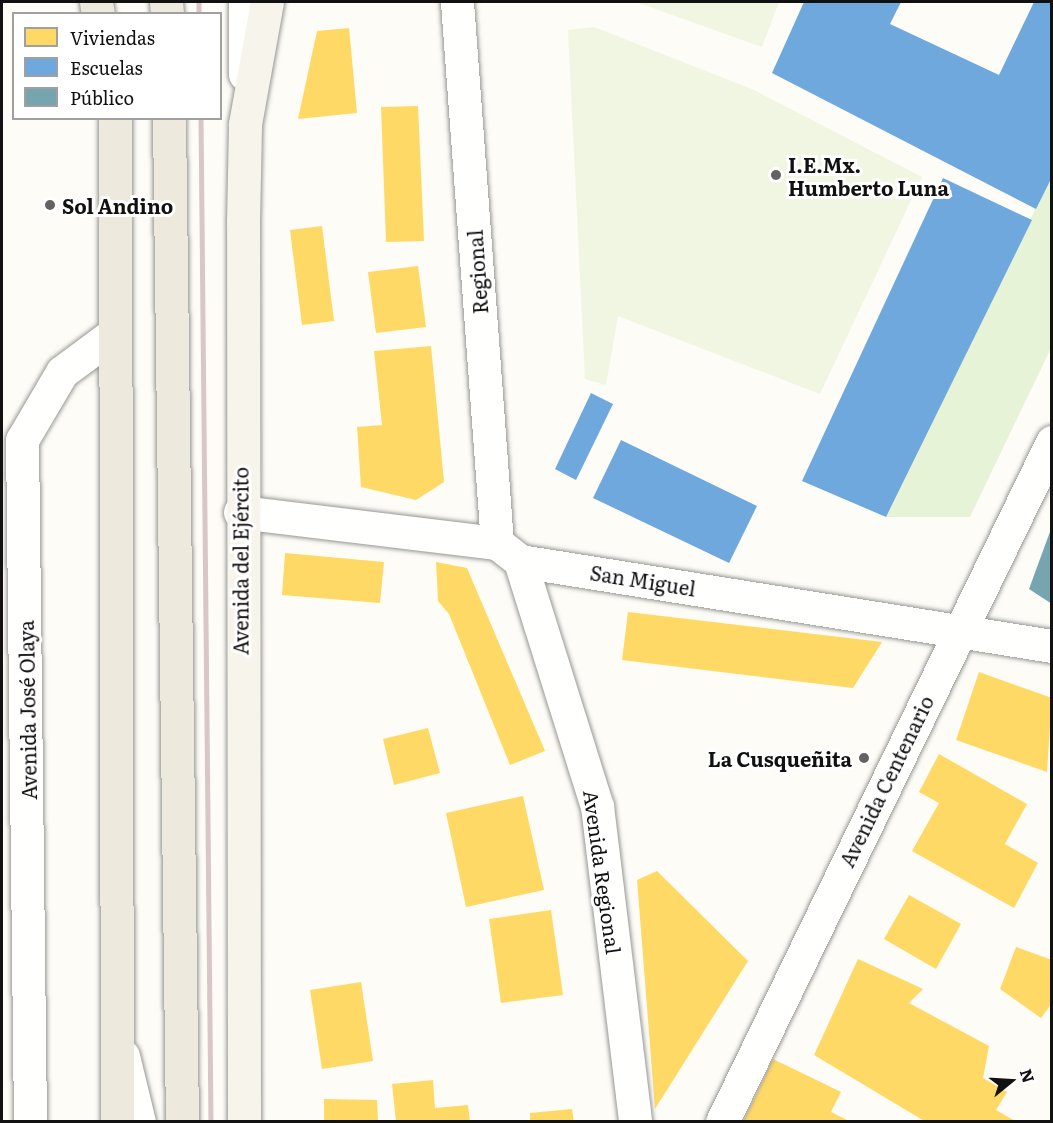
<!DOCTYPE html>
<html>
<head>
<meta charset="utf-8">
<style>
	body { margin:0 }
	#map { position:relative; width:1053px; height:1123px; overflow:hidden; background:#fdfcf7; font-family:Literata,serif }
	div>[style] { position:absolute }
	.green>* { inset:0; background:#e7f3d7 }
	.pitch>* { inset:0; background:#f0f6e1 }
	.homes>* { inset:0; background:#ffd966 }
	.schools>* { inset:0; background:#6fa8dc }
	.public>* { inset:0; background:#76a5af }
	.roads { filter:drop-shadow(0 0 2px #979795) drop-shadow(0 0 2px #979795) }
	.minor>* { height:33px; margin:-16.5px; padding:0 16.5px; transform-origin:16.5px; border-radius:16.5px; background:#fffffe }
	.secondary>* { height:33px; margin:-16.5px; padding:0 16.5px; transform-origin:16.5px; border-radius:16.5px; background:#f6f4eb }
	.primary>* { height:33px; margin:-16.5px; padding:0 16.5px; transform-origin:16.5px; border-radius:16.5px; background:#ede9dc }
	.rail>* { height:4.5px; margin:-2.25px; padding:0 2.25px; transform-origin:2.25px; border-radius:2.25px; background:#d9c6c7 }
	.dots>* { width:16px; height:16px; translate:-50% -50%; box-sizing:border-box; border:3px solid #fff; border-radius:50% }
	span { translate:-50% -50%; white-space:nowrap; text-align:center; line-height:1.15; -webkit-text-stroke:6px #fff; paint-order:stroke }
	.poi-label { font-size:20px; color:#111; font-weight:700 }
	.left { translate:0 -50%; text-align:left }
	.right { translate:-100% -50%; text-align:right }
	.street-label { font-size:20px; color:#111 }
	.frame { position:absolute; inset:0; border:3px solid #111; pointer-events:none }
	.legend { position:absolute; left:12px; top:12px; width:210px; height:108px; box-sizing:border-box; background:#fff; border:2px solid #a0a0a0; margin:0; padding:8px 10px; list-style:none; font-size:18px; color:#111 }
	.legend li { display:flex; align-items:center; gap:12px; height:30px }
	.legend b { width:30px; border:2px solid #a0a0a0 }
	.north { position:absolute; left:981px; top:1051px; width:60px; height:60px; -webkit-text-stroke:4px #fff; paint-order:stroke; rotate:72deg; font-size:16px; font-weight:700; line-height:24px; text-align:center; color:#111 }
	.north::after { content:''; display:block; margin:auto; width:21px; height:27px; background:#111; clip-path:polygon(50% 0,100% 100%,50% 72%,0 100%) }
</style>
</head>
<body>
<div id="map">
	<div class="green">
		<i style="clip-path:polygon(1051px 177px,1051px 348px,970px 517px,886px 517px)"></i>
	</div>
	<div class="pitch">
		<i style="clip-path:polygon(636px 2px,779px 2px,762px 47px)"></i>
		<i style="clip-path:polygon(594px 27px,754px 90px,922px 177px,820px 394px,618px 316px,606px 385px,585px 379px,568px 30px)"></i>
	</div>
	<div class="homes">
		<i style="clip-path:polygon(349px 28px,357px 113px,298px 119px,317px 31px)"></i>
		<i style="clip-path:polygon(418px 106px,424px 241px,386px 242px,381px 107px)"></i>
		<i style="clip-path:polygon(322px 226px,334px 321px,302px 325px,290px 230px)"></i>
		<i style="clip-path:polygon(418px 266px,426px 327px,376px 333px,368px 272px)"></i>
		<i style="clip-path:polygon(431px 346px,444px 482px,416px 500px,361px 487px,357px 427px,382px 425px,374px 351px)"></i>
		<i style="clip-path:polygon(285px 553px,384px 562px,380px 603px,282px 595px)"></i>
		<i style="clip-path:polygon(436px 562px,467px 568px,545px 751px,510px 765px,449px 614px,438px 601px)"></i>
		<i style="clip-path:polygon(628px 612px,882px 642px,853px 688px,622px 660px)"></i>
		<i style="clip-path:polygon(979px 672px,1052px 698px,1047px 772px,956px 740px)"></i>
		<i style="clip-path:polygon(428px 728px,440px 773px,394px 785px,383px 739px)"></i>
		<i style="clip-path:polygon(939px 754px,1027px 804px,1005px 844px,1038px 863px,1014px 908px,912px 851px,939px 803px,919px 792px)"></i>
		<i style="clip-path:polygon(523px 796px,544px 890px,466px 907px,446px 813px)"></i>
		<i style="clip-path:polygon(657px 871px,748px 961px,655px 1109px,637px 880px)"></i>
		<i style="clip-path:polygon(909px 895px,961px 924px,936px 969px,884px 939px)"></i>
		<i style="clip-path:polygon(551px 910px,563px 995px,501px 1003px,489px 919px)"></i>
		<i style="clip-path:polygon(1016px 947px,1052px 960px,1052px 1003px,1041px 1018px,1000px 989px)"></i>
		<i style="clip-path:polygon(858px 959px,923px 989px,909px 1003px,989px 1046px,983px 1078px,1007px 1092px,996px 1110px,1017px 1122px,926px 1122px,814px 1055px)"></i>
		<i style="clip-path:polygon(361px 982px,373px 1061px,322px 1069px,310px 990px)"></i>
		<i style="clip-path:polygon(773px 1059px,841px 1092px,831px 1112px,851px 1122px,743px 1122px)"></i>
		<i style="clip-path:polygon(433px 1080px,435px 1108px,468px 1105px,470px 1122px,396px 1122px,392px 1084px)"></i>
		<i style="clip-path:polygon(324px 1099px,377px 1100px,378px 1122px,324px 1122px)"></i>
		<i style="clip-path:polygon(572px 1109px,574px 1122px,530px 1122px,530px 1113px)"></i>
	</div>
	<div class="schools">
		<i style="clip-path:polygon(804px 2px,901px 2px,890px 24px,999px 75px,1034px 2px,1052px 2px,1052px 177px,1036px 209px,772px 73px)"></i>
		<i style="clip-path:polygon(943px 178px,1032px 220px,886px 517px,802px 481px)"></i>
		<i style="clip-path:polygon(591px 393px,613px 404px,576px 480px,555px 469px)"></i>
		<i style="clip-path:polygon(621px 440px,757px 506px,729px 563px,593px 498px)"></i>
	</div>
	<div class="public">
		<i style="clip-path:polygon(1051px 529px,1052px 530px,1052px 604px,1029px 589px)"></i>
	</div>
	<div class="roads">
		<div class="minor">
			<i style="left:245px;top:2px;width:72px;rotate:90deg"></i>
			<i style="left:457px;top:2px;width:542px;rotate:85.77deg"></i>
			<i style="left:240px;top:512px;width:259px;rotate:6.9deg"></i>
			<i style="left:497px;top:543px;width:29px;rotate:38deg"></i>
			<i style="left:520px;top:561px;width:539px;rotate:9.08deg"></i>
			<i style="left:520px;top:561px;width:257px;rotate:72.6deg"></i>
			<i style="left:597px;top:806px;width:318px;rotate:83.1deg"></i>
			<i style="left:123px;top:1056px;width:68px;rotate:76.4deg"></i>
			<i style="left:30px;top:1122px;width:682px;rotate:-90.67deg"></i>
			<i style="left:22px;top:440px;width:79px;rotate:-59.5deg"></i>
			<i style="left:62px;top:372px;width:62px;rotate:-36.5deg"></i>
			<i style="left:722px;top:1122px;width:756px;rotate:-64.11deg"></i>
		</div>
		<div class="secondary">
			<i style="left:244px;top:1122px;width:900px;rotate:-90.06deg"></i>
			<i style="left:243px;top:222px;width:98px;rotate:-88.8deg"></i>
			<i style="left:245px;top:124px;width:124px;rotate:-79.8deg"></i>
		</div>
		<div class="primary">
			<i style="left:96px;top:2px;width:12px;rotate:81deg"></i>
			<i style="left:166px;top:2px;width:12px;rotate:85deg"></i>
			<i style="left:115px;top:118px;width:1004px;rotate:89.89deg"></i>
			<i style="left:169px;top:118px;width:1004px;rotate:89.26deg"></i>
		</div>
	</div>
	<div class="rail">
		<i style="left:199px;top:2px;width:12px;rotate:90deg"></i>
		<i style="left:201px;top:118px;width:1004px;rotate:89.43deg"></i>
	</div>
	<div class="dots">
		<i style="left:776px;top:175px;background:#646362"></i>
		<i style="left:50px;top:205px;background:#646362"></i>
		<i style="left:864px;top:758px;background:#646362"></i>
	</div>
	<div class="poi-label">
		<span class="left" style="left:788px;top:176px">I.E.Mx.<br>Humberto Luna</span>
		<span class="left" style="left:62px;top:205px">Sol Andino</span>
		<span class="right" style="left:852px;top:758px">La Cusqueñita</span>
	</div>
	<div class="street-label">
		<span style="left:477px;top:272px;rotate:-94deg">Regional</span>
		<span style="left:240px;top:561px;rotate:-90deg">Avenida del Ejército</span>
		<span style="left:643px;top:580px;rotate:9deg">San Miguel</span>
		<span style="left:27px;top:710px;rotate:-91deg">Avenida José Olaya</span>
		<span style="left:886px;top:781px;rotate:-64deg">Avenida Centenario</span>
		<span style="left:603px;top:872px;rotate:82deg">Avenida Regional</span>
	</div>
	<div class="frame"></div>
	<ul class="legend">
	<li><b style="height:16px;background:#ffd966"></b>Viviendas</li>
	<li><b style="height:16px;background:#6fa8dc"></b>Escuelas</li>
	<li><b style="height:16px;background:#76a5af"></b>Público</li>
	</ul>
	<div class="north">N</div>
</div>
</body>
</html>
